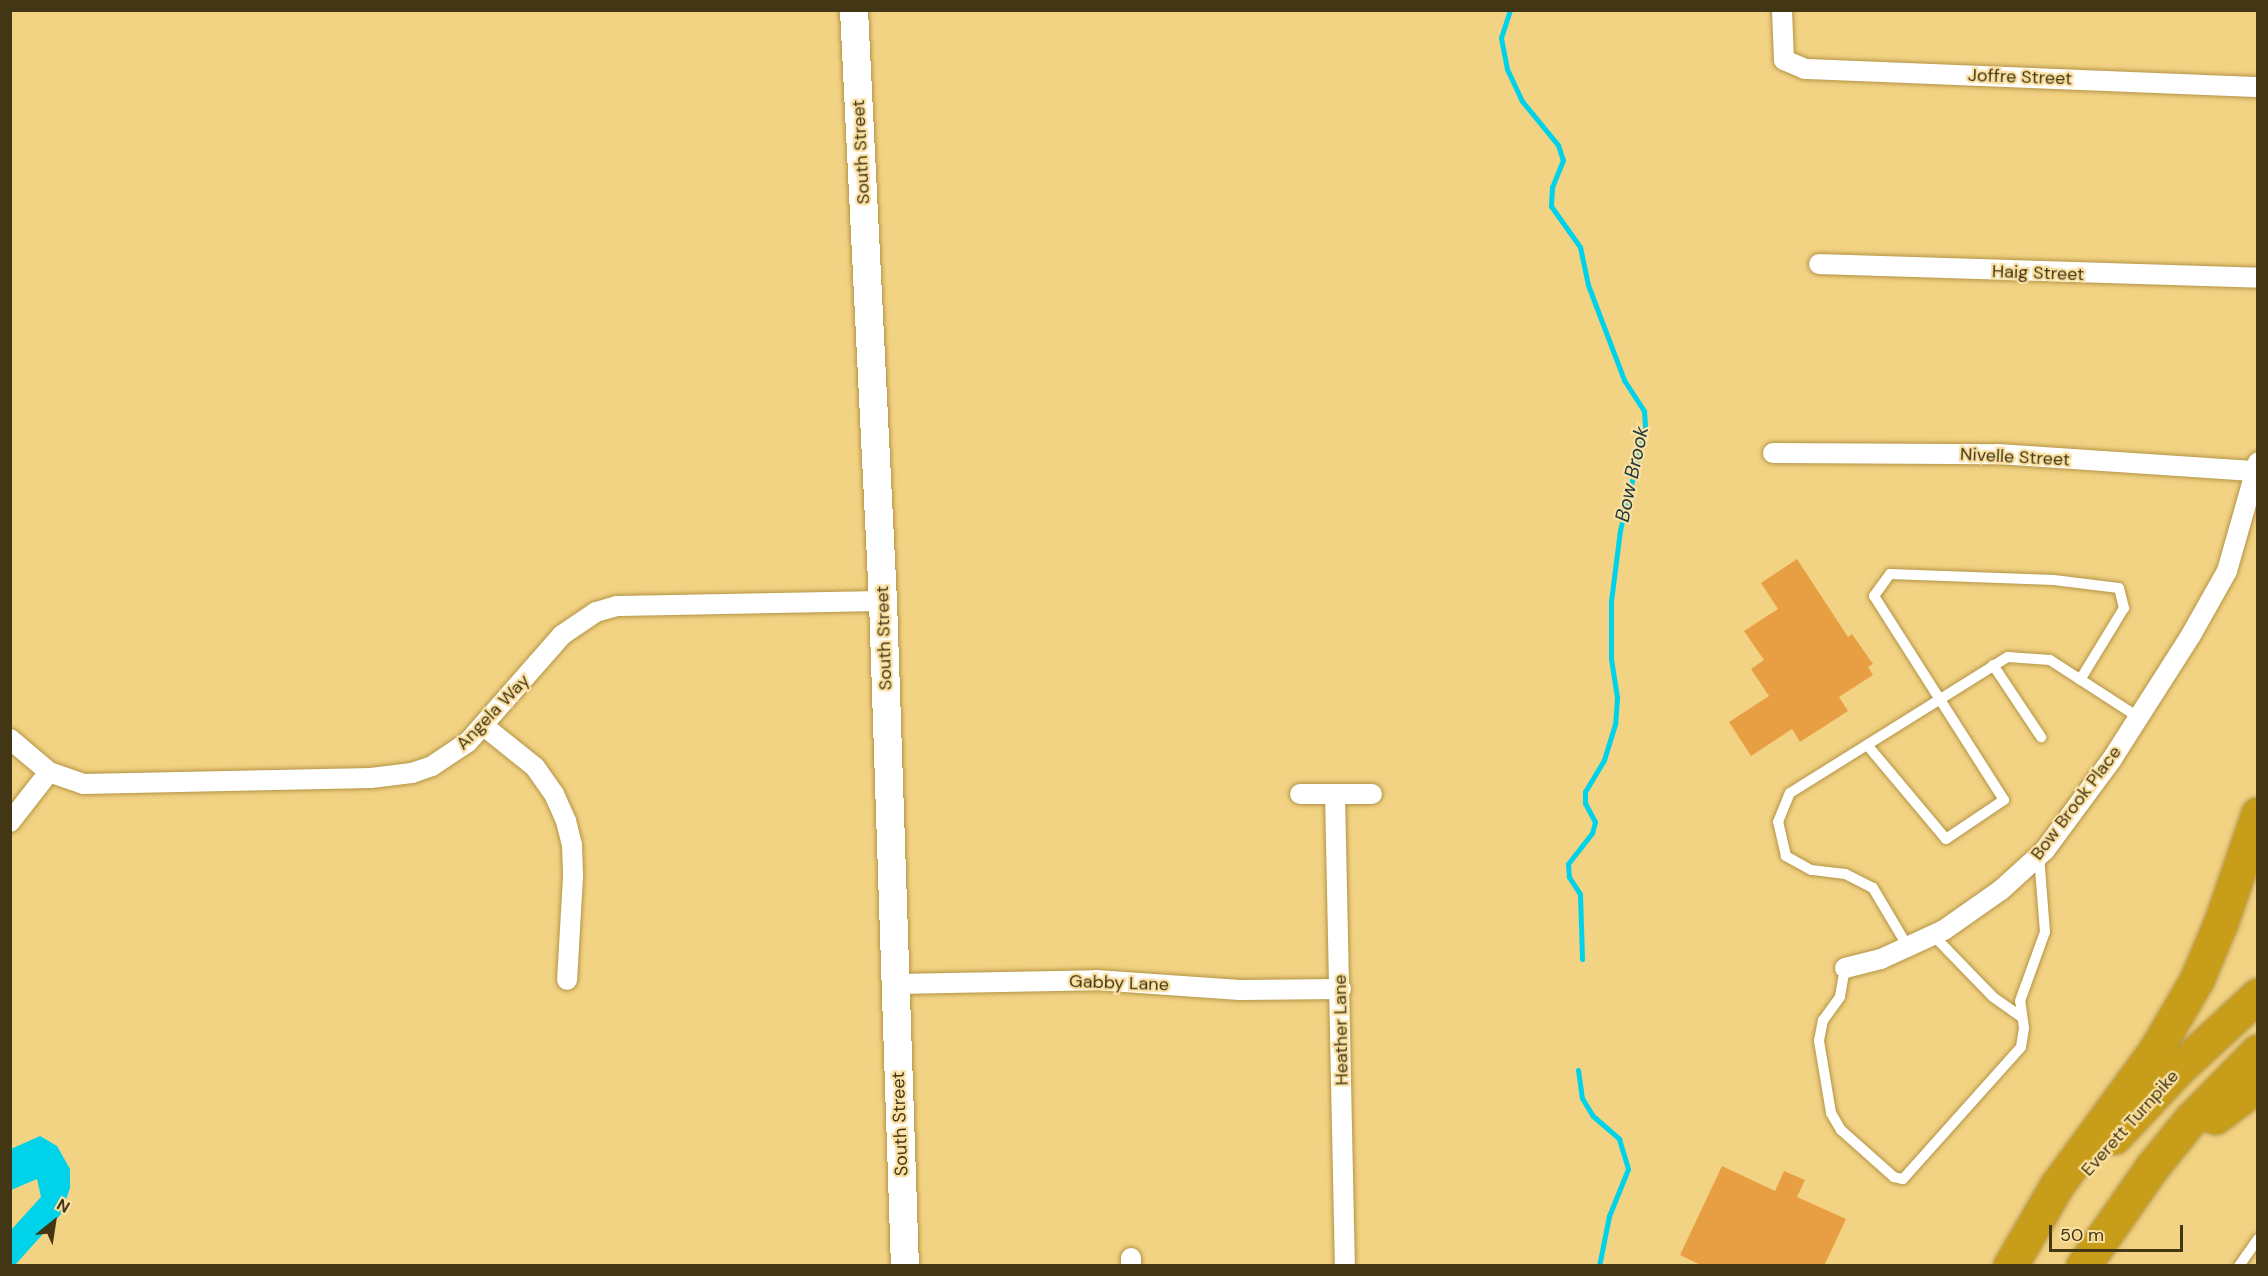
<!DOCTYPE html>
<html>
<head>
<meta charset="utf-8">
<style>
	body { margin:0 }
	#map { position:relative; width:2268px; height:1276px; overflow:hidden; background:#f2d283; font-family:"DM Sans",sans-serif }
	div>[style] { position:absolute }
	.water>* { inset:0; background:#00d2e9 }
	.stream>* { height:5px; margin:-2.5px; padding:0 2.5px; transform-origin:2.5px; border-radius:2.5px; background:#00d2e9 }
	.building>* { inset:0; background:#e89f44 }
	.roads { filter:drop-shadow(0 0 2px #b39445) drop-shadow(0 0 2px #b39445) }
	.service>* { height:10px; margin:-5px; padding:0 5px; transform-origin:5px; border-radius:5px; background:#fff }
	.minor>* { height:20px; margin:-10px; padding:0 10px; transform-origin:10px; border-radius:10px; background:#fff }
	.secondary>* { height:28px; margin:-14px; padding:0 14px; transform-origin:14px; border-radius:14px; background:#fff }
	.motorway>* { height:33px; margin:-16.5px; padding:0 16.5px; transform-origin:16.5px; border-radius:16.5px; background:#c79d19 }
	span { translate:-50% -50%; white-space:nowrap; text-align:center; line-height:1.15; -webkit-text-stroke:4.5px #fae0a2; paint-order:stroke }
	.street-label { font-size:18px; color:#433614 }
	.water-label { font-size:20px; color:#1e393d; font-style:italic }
	.frame { position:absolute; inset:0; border:12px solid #433614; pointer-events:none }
	.north { position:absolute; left:24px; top:1192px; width:60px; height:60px; -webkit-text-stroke:4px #fae0a2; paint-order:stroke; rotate:30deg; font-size:16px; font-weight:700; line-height:24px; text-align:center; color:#433614 }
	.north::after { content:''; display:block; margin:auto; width:21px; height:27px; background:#433614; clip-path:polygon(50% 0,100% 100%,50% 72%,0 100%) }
	.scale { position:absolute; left:2049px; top:1225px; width:134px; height:27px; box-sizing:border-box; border:3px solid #433614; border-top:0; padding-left:8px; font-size:18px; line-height:21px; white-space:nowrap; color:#433614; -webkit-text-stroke:4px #fae0a2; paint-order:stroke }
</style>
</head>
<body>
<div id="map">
	<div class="water">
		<i style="clip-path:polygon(40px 1136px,57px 1146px,70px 1169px,70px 1188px,61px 1214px,15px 1265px,11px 1265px,11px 1230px,41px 1197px,37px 1179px,11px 1190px,11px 1149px)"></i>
	</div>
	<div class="stream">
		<i style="left:1510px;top:10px;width:29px;rotate:108deg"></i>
		<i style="left:1501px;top:38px;width:32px;rotate:79deg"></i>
		<i style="left:1507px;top:69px;width:35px;rotate:65deg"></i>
		<i style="left:1522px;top:101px;width:57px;rotate:50.7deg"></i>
		<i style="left:1558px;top:145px;width:16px;rotate:72deg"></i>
		<i style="left:1563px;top:160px;width:29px;rotate:112deg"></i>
		<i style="left:1552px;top:187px;width:19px;rotate:93deg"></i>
		<i style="left:1551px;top:206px;width:50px;rotate:54.7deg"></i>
		<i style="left:1580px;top:247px;width:39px;rotate:78deg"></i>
		<i style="left:1588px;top:285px;width:102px;rotate:69.2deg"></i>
		<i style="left:1624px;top:380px;width:37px;rotate:57deg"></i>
		<i style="left:1644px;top:411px;width:16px;rotate:86deg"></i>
		<i style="left:1645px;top:427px;width:106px;rotate:103.6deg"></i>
		<i style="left:1620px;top:530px;width:72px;rotate:97.2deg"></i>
		<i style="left:1611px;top:601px;width:58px;rotate:90deg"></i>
		<i style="left:1611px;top:659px;width:39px;rotate:81deg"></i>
		<i style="left:1617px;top:698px;width:26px;rotate:94deg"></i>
		<i style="left:1615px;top:724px;width:38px;rotate:107deg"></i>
		<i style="left:1604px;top:760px;width:37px;rotate:121deg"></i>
		<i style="left:1585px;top:792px;width:11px;rotate:90deg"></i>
		<i style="left:1585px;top:803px;width:21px;rotate:62deg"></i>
		<i style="left:1595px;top:822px;width:11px;rotate:105deg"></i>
		<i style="left:1592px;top:833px;width:39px;rotate:128deg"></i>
		<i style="left:1568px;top:864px;width:13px;rotate:86deg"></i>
		<i style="left:1569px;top:877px;width:20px;rotate:57deg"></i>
		<i style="left:1580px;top:894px;width:65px;rotate:88.2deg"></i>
		<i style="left:1578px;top:1070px;width:28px;rotate:82deg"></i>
		<i style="left:1582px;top:1098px;width:21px;rotate:59deg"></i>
		<i style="left:1593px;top:1116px;width:35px;rotate:41deg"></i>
		<i style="left:1619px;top:1139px;width:31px;rotate:73deg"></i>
		<i style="left:1628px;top:1169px;width:51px;rotate:112deg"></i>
		<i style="left:1609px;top:1216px;width:51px;rotate:101.3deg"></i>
	</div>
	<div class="building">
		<i style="clip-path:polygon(1797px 559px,1848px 637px,1852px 634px,1873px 664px,1868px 667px,1873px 675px,1839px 697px,1848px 711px,1800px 742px,1792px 729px,1751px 756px,1729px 722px,1769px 696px,1751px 669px,1764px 660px,1744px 631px,1778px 609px,1761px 583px)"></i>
		<i style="clip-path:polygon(1722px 1166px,1775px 1191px,1784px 1171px,1805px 1180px,1797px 1197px,1846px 1219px,1824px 1266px,1703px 1266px,1680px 1255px)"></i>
	</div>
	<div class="roads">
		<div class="service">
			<i style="left:1993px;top:665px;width:87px;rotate:56.3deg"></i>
			<i style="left:1868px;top:746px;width:121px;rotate:50deg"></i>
			<i style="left:1946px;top:839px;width:70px;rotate:-33.9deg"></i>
			<i style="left:2004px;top:800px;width:242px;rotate:-122.5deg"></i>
			<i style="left:1874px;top:596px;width:27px;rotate:-54deg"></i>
			<i style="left:1890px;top:574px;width:164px;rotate:2.1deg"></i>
			<i style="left:2054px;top:580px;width:65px;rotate:7deg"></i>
			<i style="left:2119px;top:588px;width:21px;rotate:76deg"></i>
			<i style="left:2124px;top:608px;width:84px;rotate:121.4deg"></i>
			<i style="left:1933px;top:935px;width:86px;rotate:45.9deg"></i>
			<i style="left:1993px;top:997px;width:35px;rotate:35deg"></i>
			<i style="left:1908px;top:947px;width:69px;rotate:-120.7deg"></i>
			<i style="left:1873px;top:888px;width:31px;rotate:-153deg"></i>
			<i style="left:1845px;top:874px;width:34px;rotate:-173deg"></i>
			<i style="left:1811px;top:870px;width:29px;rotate:-151deg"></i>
			<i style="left:1786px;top:856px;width:35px;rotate:-103deg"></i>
			<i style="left:1778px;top:822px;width:31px;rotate:-68deg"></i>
			<i style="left:1790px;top:793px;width:257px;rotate:-32deg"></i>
			<i style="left:2008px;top:657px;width:42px;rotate:4.1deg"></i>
			<i style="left:2050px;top:660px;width:105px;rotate:32.9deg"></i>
			<i style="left:1845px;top:968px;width:29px;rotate:100deg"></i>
			<i style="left:1840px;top:997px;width:29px;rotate:126deg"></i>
			<i style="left:1823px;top:1020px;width:21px;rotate:101deg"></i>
			<i style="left:1819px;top:1041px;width:73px;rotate:80.5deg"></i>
			<i style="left:1831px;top:1113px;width:20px;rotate:60deg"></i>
			<i style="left:1841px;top:1130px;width:71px;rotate:41.6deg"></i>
			<i style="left:1894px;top:1177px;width:9px;rotate:13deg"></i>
			<i style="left:1903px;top:1179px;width:177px;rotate:-48.2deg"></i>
			<i style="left:2021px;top:1047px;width:19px;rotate:-81deg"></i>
			<i style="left:2024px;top:1028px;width:27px;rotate:-98deg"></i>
			<i style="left:2020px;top:1001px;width:73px;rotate:-70.1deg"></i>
			<i style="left:2045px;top:932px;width:77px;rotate:-94.5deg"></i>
			<i style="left:2239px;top:1266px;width:33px;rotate:-55deg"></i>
		</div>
		<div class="minor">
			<i style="left:1782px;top:10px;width:50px;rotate:87.7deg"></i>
			<i style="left:1784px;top:60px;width:23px;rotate:23deg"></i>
			<i style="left:1805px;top:69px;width:453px;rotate:2.3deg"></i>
			<i style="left:1819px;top:264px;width:439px;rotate:1.8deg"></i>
			<i style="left:1773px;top:453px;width:225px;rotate:0.3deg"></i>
			<i style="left:1998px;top:454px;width:259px;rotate:3.8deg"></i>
			<i style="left:485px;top:727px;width:64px;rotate:38.7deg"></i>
			<i style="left:535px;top:767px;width:33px;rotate:55deg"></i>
			<i style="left:554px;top:794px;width:30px;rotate:66deg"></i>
			<i style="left:566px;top:821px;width:25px;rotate:76deg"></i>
			<i style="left:572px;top:845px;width:32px;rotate:88deg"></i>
			<i style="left:573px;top:877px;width:103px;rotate:93.3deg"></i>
			<i style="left:10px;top:739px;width:51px;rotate:40.2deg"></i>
			<i style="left:49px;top:772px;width:36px;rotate:19deg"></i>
			<i style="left:83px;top:784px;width:288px;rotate:-1.2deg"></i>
			<i style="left:371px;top:778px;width:41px;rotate:-7deg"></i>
			<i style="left:412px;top:773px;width:21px;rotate:-19deg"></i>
			<i style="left:432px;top:766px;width:43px;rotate:-33.7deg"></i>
			<i style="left:468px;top:742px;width:142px;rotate:-48.7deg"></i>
			<i style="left:562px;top:635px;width:41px;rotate:-34.1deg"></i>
			<i style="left:596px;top:612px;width:22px;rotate:-16deg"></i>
			<i style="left:617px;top:606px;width:266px;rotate:-1.1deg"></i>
			<i style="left:1300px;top:794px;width:72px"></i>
			<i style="left:1335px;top:794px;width:472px;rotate:88.8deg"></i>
			<i style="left:10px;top:822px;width:63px;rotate:-52deg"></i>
			<i style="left:1845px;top:968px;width:37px;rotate:-14deg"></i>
			<i style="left:1881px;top:959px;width:69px;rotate:-24.7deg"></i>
			<i style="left:1944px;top:930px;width:70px;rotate:-35.1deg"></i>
			<i style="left:2001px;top:890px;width:59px;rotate:-42.3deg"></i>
			<i style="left:2045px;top:850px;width:113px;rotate:-53.6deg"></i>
			<i style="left:2112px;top:759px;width:147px;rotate:-57.5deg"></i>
			<i style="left:2191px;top:635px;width:73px;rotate:-60.6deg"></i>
			<i style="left:2227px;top:571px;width:113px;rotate:-74.1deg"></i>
			<i style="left:896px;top:984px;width:200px;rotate:-1.1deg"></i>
			<i style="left:1096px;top:980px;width:144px;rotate:4deg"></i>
			<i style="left:1240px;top:990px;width:101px;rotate:-0.6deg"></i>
			<i style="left:1131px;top:1266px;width:8px;rotate:-90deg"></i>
		</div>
		<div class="secondary">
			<i style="left:854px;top:10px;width:592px;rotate:87.19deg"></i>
			<i style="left:883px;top:601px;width:665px;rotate:88.11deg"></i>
		</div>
		<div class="motorway">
			<i style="left:2215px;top:1117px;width:54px;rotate:-36.7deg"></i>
			<i style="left:2114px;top:1137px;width:92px;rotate:-46.8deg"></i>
			<i style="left:2177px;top:1070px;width:110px;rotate:-42.8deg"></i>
			<i style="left:2010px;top:1266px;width:94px;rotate:-59.9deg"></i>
			<i style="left:2057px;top:1185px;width:166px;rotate:-53.8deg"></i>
			<i style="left:2155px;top:1051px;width:83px;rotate:-59.7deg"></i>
			<i style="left:2197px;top:979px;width:62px;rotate:-67.2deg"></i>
			<i style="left:2221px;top:922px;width:114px;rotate:-71.1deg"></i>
			<i style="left:2083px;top:1266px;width:121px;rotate:-55.1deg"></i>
			<i style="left:2152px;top:1167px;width:62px;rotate:-50.9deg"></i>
			<i style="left:2191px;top:1119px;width:95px;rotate:-45.4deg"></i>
		</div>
	</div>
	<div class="street-label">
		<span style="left:2020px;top:77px;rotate:2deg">Joffre Street</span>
		<span style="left:861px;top:152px;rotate:-93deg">South Street</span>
		<span style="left:2038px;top:273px;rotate:2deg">Haig Street</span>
		<span style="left:2015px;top:457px;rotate:3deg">Nivelle Street</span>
		<span style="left:884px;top:638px;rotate:-92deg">South Street</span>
		<span style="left:493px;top:712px;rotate:-46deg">Angela Way</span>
		<span style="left:2076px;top:803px;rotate:-53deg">Bow Brook Place</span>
		<span style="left:1119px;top:983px;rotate:2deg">Gabby Lane</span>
		<span style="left:1341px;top:1030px;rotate:-91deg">Heather Lane</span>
		<span style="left:2130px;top:1123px;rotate:-48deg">Everett Turnpike</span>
		<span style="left:900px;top:1124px;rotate:-92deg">South Street</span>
	</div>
	<div class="water-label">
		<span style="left:1632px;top:474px;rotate:-78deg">Bow Brook</span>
	</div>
	<div class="frame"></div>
	<div class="north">N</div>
	<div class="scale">50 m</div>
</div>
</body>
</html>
